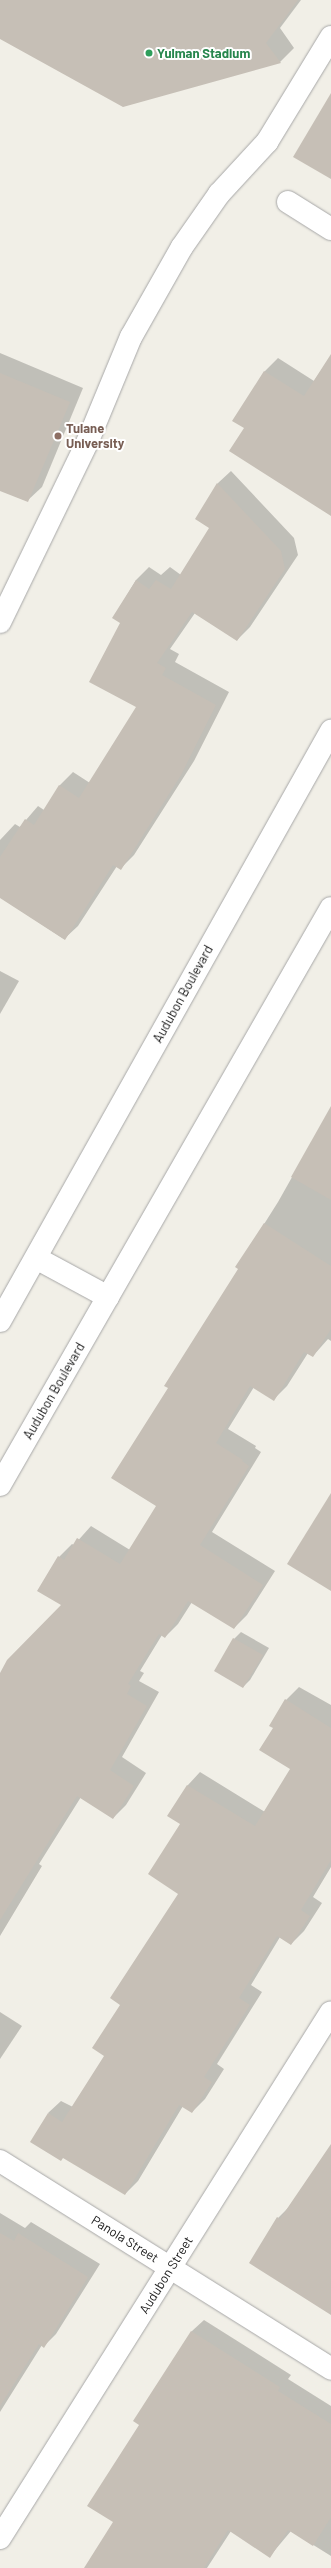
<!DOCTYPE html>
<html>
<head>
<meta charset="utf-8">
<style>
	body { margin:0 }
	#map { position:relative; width:331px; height:2568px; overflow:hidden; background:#f1efe7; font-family:Barlow,sans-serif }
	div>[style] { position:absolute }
	.shadow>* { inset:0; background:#0003 }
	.building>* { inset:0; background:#c6bfb6 }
	.roads { filter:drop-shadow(0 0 1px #a7a7a7) drop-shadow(0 0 1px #a7a7a7) }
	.lane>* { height:22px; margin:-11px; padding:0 11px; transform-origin:11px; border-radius:11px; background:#fff }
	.street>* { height:22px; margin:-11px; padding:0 11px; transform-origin:11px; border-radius:11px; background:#fff }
	.dots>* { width:11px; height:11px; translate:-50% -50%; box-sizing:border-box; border:2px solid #fff; border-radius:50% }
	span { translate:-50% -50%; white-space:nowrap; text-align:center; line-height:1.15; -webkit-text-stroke:4px #fff; paint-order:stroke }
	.leisure-label { font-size:13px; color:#27864d; font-weight:700 }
	.left { translate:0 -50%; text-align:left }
	.education-label { font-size:13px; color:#785e54; font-weight:700 }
	.street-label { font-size:13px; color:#202020 }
</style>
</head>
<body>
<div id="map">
	<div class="shadow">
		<i style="clip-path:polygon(0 0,301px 0,280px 28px,294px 48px,280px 62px,124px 106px,0 38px)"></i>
		<i style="clip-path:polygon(0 353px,83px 388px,42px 487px,27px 501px,0 490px)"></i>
		<i style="clip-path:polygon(331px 356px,331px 515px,246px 428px,234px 420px,265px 371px,278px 358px,314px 381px)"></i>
		<i style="clip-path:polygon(231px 471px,294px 538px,298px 555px,250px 627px,237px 640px,195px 613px,170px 649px,179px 654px,175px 662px,229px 692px,194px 761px,134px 855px,121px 868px,117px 866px,78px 926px,64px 939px,0 897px,0 840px,15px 824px,20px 827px,38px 806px,44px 810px,60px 785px,73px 772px,90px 783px,137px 707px,122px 623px,114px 617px,136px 580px,149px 567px,161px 575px,170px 567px,181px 575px,211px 528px,197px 519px,218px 483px)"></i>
		<i style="clip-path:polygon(0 971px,19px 981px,0 1014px)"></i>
		<i style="clip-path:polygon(331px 1108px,331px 1341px,328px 1339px,313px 1356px,308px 1353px,287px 1386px,274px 1399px,254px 1387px,228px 1429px,256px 1446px,255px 1448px,261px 1452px,212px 1532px,275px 1571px,247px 1615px,234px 1628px,192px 1602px,178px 1624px,165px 1637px,162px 1635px,140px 1671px,144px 1673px,139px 1681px,159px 1692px,122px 1757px,146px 1773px,126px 1805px,113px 1818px,81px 1797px,39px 1864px,42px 1866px,0 1936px,0 1675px,62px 1605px,59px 1557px,72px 1544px,74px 1545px,91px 1526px,130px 1550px,157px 1506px,169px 1387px,240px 1269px,237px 1267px,278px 1202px)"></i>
		<i style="clip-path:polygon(241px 1632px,269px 1648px,250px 1680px,243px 1687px,234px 1639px)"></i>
		<i style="clip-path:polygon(299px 1687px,331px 1705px,331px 1867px,313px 1897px,322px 1903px,304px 1931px,291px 1944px,280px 1937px,251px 1985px,262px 1992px,217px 2064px,224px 2069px,205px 2099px,192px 2112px,183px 2106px,138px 2181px,125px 2194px,48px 2113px,61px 2101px,73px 2107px,106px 2056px,122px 2004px,180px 1894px,182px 1823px,169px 1816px,188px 1785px,200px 1772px,265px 1812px,292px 1769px,274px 1728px,286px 1700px)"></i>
		<i style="clip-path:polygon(0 2012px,22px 2026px,0 2059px)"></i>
		<i style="clip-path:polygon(331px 2146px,331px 2314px,278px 2218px,289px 2207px)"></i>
		<i style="clip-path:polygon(0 2213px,25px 2228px,31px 2222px,100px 2264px,56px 2334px,44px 2346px,42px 2345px,0 2412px)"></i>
		<i style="clip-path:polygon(204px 2320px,291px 2375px,288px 2379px,331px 2406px,331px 2556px,291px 2531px,270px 2556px,231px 2531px,207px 2568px,85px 2568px,114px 2522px,140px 2425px,135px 2421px,192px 2331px)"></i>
	</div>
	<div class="building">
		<i style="clip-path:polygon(0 0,298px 0,266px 43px,281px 63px,123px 107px,0 39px)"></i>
		<i style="clip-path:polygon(331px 93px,331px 179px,293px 157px)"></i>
		<i style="clip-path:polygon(331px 354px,331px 516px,229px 451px,244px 428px,232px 421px,264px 371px,304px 396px)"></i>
		<i style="clip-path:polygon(0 373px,70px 402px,28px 502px,0 491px)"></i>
		<i style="clip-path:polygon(217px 483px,281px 551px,285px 569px,237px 641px,192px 612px,157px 663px,166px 668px,162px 675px,216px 705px,181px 775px,121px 870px,113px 865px,65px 940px,0 898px,0 857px,25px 819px,34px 825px,59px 785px,79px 798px,136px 707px,89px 682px,120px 623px,112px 618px,136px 580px,149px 589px,156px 580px,171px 589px,209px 528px,195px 519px)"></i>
		<i style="clip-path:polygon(331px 1106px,331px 1200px,291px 1177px)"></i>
		<i style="clip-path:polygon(264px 1223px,331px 1266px,331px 1329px,313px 1357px,304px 1352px,274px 1401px,250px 1386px,216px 1443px,243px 1460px,242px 1461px,249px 1466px,200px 1545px,263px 1585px,234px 1629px,188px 1601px,165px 1638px,159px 1634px,128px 1684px,131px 1686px,127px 1694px,147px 1706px,110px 1770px,134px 1786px,113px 1819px,77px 1796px,0 1920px,0 1673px,7px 1660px,61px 1605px,37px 1591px,58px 1556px,64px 1560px,77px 1538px,120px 1564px,156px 1506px,111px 1478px,168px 1388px,164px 1386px,238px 1269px,235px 1267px)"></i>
		<i style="clip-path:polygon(331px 1493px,331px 1591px,287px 1564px)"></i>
		<i style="clip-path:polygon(233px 1638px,263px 1655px,243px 1688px,214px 1671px)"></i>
		<i style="clip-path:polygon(285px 1699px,331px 1728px,331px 1860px,301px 1910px,310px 1916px,291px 1945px,277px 1936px,239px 1998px,250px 2005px,204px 2077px,212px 2082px,192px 2113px,179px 2105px,125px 2195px,63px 2158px,61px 2161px,30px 2142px,48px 2113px,62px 2122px,104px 2056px,92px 2048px,120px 2005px,110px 1998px,178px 1894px,148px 1874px,180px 1824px,167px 1816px,187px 1785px,255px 1826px,290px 1769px,259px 1750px,273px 1728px,269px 1726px)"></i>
		<i style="clip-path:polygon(331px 2144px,331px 2315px,249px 2263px,277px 2217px,280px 2219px)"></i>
		<i style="clip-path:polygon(0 2233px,14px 2241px,18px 2233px,88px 2277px,44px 2348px,39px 2344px,0 2406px)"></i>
		<i style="clip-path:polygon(191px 2331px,280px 2387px,278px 2391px,331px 2424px,331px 2517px,313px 2546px,288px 2530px,270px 2558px,228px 2530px,204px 2568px,84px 2568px,113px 2522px,87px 2506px,139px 2425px,133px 2421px)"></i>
	</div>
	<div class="roads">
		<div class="lane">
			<i style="left:0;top:622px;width:199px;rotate:-64.1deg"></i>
			<i style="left:87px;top:443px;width:115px;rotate:-67.5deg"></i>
			<i style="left:131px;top:337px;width:103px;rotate:-60.5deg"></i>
			<i style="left:182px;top:247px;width:65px;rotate:-55.1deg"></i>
			<i style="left:219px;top:194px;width:71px;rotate:-47.3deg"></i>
			<i style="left:267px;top:142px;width:123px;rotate:-58.6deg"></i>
		</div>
		<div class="street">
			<i style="left:288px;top:202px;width:51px;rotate:32.1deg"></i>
			<i style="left:36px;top:1258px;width:82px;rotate:28.4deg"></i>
			<i style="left:0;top:1321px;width:677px;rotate:-60.71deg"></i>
			<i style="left:0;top:1485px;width:665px;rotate:-60.16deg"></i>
			<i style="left:0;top:2161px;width:391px;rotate:32.1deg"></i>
			<i style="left:0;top:2538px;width:621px;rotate:-57.82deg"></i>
		</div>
	</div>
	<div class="dots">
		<i style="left:149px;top:53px;background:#2e9e5b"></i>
		<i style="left:58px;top:436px;background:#8d6e63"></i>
	</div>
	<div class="leisure-label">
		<span class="left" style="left:157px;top:53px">Yulman Stadium</span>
	</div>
	<div class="education-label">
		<span class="left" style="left:66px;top:436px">Tulane<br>University</span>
	</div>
	<div class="street-label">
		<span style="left:183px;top:994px;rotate:-61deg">Audubon Boulevard</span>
		<span style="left:54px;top:1391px;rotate:-60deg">Audubon Boulevard</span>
		<span style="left:125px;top:2239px;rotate:32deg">Panola Street</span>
		<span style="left:166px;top:2275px;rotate:-58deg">Audubon Street</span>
	</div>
</div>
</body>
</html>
